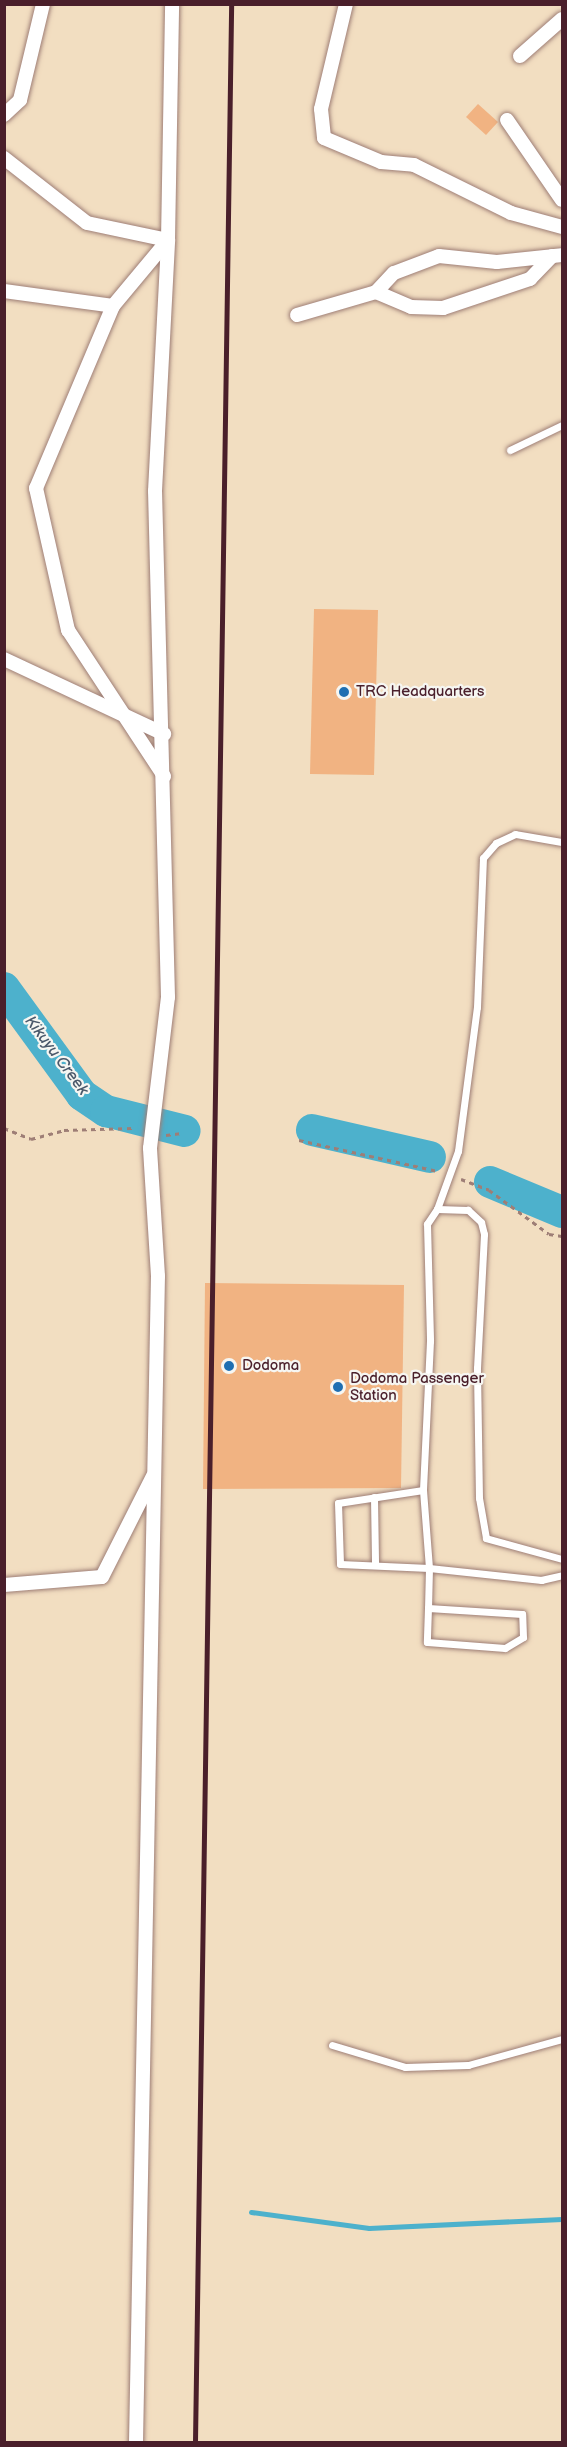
<!DOCTYPE html>
<html>
<head>
<meta charset="utf-8">
<style>
	body { margin:0 }
	#map { position:relative; width:567px; height:2447px; overflow:hidden; background:#f2dec1; font-family:"Balsamiq Sans",sans-serif }
	div>[style] { position:absolute }
	.stream>* { height:5px; margin:-2.5px; padding:0 2.5px; transform-origin:2.5px; border-radius:2.5px; background:#4db1cc }
	.river>* { height:32px; margin:-16px; padding:0 16px; transform-origin:16px; border-radius:16px; background:#4db1cc }
	.building>* { inset:0; background:#f1b382 }
	.path>* { height:3px; margin-top:-1.5px; transform-origin:0; background:repeating-linear-gradient(90deg,#9e7e76 0 4.5px,transparent 0 9px) }
	.roads { filter:drop-shadow(0 0 2px #9e7e76) drop-shadow(0 0 2px #9e7e76) }
	.lane>* { height:7px; margin:-3.5px; padding:0 3.5px; transform-origin:3.5px; border-radius:3.5px; background:#fff }
	.street>* { height:14px; margin:-7px; padding:0 7px; transform-origin:7px; border-radius:7px; background:#fff }
	.rail>* { height:4.5px; margin:-2.25px; padding:0 2.25px; transform-origin:2.25px; border-radius:2.25px; background:#4a1f2b }
	.dots>* { width:16px; height:16px; translate:-50% -50%; box-sizing:border-box; border:3px solid #f6f6f2; border-radius:50% }
	span { translate:-50% -50%; white-space:nowrap; text-align:center; line-height:1.15; -webkit-text-stroke:4.5px #f6f6f2; paint-order:stroke }
	.poi-label { font-size:15px; color:#4a1f2b }
	.left { translate:0 -50%; text-align:left }
	.water-label { font-size:16px; color:#4b596b; font-style:italic }
	.frame { position:absolute; inset:0; border:6px solid #4a1f2b; pointer-events:none }
</style>
</head>
<body>
<div id="map">
	<div class="stream">
		<i style="left:251px;top:2212px;width:119px;rotate:7.7deg"></i>
		<i style="left:369px;top:2228px;width:193px;rotate:-2.7deg"></i>
	</div>
	<div class="river">
		<i style="left:4px;top:988px;width:132px;rotate:53.9deg"></i>
		<i style="left:82px;top:1095px;width:29px;rotate:34deg"></i>
		<i style="left:106px;top:1111px;width:81px;rotate:14.2deg"></i>
		<i style="left:312px;top:1130px;width:121px;rotate:12.9deg"></i>
		<i style="left:490px;top:1182px;width:78px;rotate:22.6deg"></i>
	</div>
	<div class="building">
		<i style="clip-path:polygon(478px 104px,498px 122px,486px 135px,466px 117px)"></i>
		<i style="clip-path:polygon(314px 609px,378px 610px,374px 775px,310px 774px)"></i>
		<i style="clip-path:polygon(205px 1283px,404px 1285px,401px 1488px,203px 1489px)"></i>
	</div>
	<div class="path">
		<i style="left:4px;top:1128px;width:29px;rotate:22deg"></i>
		<i style="left:31px;top:1139px;width:34px;rotate:-15deg"></i>
		<i style="left:64px;top:1130px;width:69px;rotate:-1.7deg"></i>
		<i style="left:166px;top:1135px;width:16px;rotate:-7deg"></i>
		<i style="left:299px;top:1140px;width:142px;rotate:12.6deg"></i>
		<i style="left:461px;top:1179px;width:30px;rotate:21deg"></i>
		<i style="left:489px;top:1190px;width:74px;rotate:36.3deg"></i>
		<i style="left:549px;top:1234px;width:13px;rotate:9deg"></i>
	</div>
	<div class="roads">
		<div class="lane">
			<i style="left:510px;top:450px;width:58px;rotate:-25.7deg"></i>
			<i style="left:437px;top:1209px;width:62px;rotate:-70.1deg"></i>
			<i style="left:458px;top:1151px;width:145px;rotate:-82.5deg"></i>
			<i style="left:477px;top:1007px;width:149px;rotate:-87.7deg"></i>
			<i style="left:483px;top:858px;width:20px;rotate:-49deg"></i>
			<i style="left:496px;top:843px;width:21px;rotate:-25deg"></i>
			<i style="left:515px;top:834px;width:48px;rotate:9.7deg"></i>
			<i style="left:423px;top:1490px;width:86px;rotate:171.3deg"></i>
			<i style="left:338px;top:1503px;width:61px;rotate:88.1deg"></i>
			<i style="left:340px;top:1564px;width:89px;rotate:2.6deg"></i>
			<i style="left:429px;top:1568px;width:40px;rotate:91.4deg"></i>
			<i style="left:428px;top:1608px;width:34px;rotate:92deg"></i>
			<i style="left:427px;top:1642px;width:78px;rotate:4.4deg"></i>
			<i style="left:505px;top:1648px;width:21px;rotate:-31deg"></i>
			<i style="left:523px;top:1637px;width:23px;rotate:-92deg"></i>
			<i style="left:522px;top:1614px;width:94px;rotate:-176.3deg"></i>
			<i style="left:374px;top:1497px;width:67px;rotate:89.1deg"></i>
			<i style="left:562px;top:1559px;width:79px;rotate:-164.6deg"></i>
			<i style="left:486px;top:1538px;width:41px;rotate:-99.9deg"></i>
			<i style="left:479px;top:1498px;width:130px;rotate:-90.9deg"></i>
			<i style="left:477px;top:1368px;width:134px;rotate:-87deg"></i>
			<i style="left:484px;top:1234px;width:12px;rotate:-104deg"></i>
			<i style="left:481px;top:1222px;width:18px;rotate:-137deg"></i>
			<i style="left:468px;top:1210px;width:31px;rotate:-178deg"></i>
			<i style="left:437px;top:1209px;width:18px;rotate:124deg"></i>
			<i style="left:427px;top:1224px;width:117px;rotate:88.5deg"></i>
			<i style="left:430px;top:1341px;width:149px;rotate:92.7deg"></i>
			<i style="left:423px;top:1490px;width:78px;rotate:85.6deg"></i>
			<i style="left:429px;top:1568px;width:113px;rotate:6.1deg"></i>
			<i style="left:541px;top:1580px;width:22px;rotate:-13deg"></i>
			<i style="left:332px;top:2045px;width:76px;rotate:16.8deg"></i>
			<i style="left:405px;top:2067px;width:63px;rotate:-1.8deg"></i>
			<i style="left:468px;top:2065px;width:98px;rotate:-15.5deg"></i>
		</div>
		<div class="street">
			<i style="left:346px;top:4px;width:108px;rotate:103.4deg"></i>
			<i style="left:321px;top:109px;width:29px;rotate:84deg"></i>
			<i style="left:324px;top:138px;width:62px;rotate:22.8deg"></i>
			<i style="left:381px;top:162px;width:33px;rotate:5deg"></i>
			<i style="left:414px;top:165px;width:108px;rotate:26.3deg"></i>
			<i style="left:511px;top:213px;width:53px;rotate:15.4deg"></i>
			<i style="left:520px;top:56px;width:56px;rotate:-41.4deg"></i>
			<i style="left:4px;top:115px;width:22px;rotate:-43deg"></i>
			<i style="left:20px;top:100px;width:99px;rotate:-76.5deg"></i>
			<i style="left:507px;top:120px;width:97px;rotate:55.5deg"></i>
			<i style="left:4px;top:158px;width:105px;rotate:38.1deg"></i>
			<i style="left:87px;top:223px;width:83px;rotate:11.9deg"></i>
			<i style="left:168px;top:240px;width:86px;rotate:129.8deg"></i>
			<i style="left:113px;top:306px;width:198px;rotate:112.9deg"></i>
			<i style="left:36px;top:488px;width:146px;rotate:77.3deg"></i>
			<i style="left:68px;top:630px;width:175px;rotate:56.7deg"></i>
			<i style="left:4px;top:291px;width:110px;rotate:7.8deg"></i>
			<i style="left:376px;top:292px;width:38px;rotate:23deg"></i>
			<i style="left:411px;top:307px;width:32px;rotate:2deg"></i>
			<i style="left:443px;top:308px;width:92px;rotate:-18.4deg"></i>
			<i style="left:530px;top:279px;width:32px;rotate:-46deg"></i>
			<i style="left:297px;top:315px;width:82px;rotate:-16.2deg"></i>
			<i style="left:376px;top:292px;width:26px;rotate:-47deg"></i>
			<i style="left:394px;top:273px;width:48px;rotate:-20.7deg"></i>
			<i style="left:439px;top:256px;width:58px;rotate:5.9deg"></i>
			<i style="left:497px;top:262px;width:65px;rotate:-6.1deg"></i>
			<i style="left:4px;top:659px;width:177px;rotate:25.1deg"></i>
			<i style="left:4px;top:1585px;width:98px;rotate:-4.7deg"></i>
			<i style="left:102px;top:1577px;width:113px;rotate:-63.2deg"></i>
			<i style="left:136px;top:2442px;width:1166px;rotate:-88.92deg"></i>
			<i style="left:158px;top:1276px;width:128px;rotate:-93.6deg"></i>
			<i style="left:150px;top:1148px;width:152px;rotate:-83.2deg"></i>
			<i style="left:168px;top:997px;width:506px;rotate:-91.47deg"></i>
			<i style="left:155px;top:491px;width:251px;rotate:-87deg"></i>
			<i style="left:168px;top:240px;width:236px;rotate:-89deg"></i>
		</div>
	</div>
	<div class="rail">
		<i style="left:195px;top:2442px;width:2438px;rotate:-89.15deg"></i>
	</div>
	<div class="dots">
		<i style="left:344px;top:692px;background:#1f6fb2"></i>
		<i style="left:229px;top:1366px;background:#1f6fb2"></i>
		<i style="left:338px;top:1387px;background:#1f6fb2"></i>
	</div>
	<div class="poi-label">
		<span class="left" style="left:356px;top:692px">TRC Headquarters</span>
		<span class="left" style="left:242px;top:1366px">Dodoma</span>
		<span class="left" style="left:350px;top:1387px">Dodoma Passenger<br>Station</span>
	</div>
	<div class="water-label">
		<span style="left:56px;top:1056px;rotate:53deg">Kikuyu Creek</span>
	</div>
	<div class="frame"></div>
</div>
</body>
</html>
